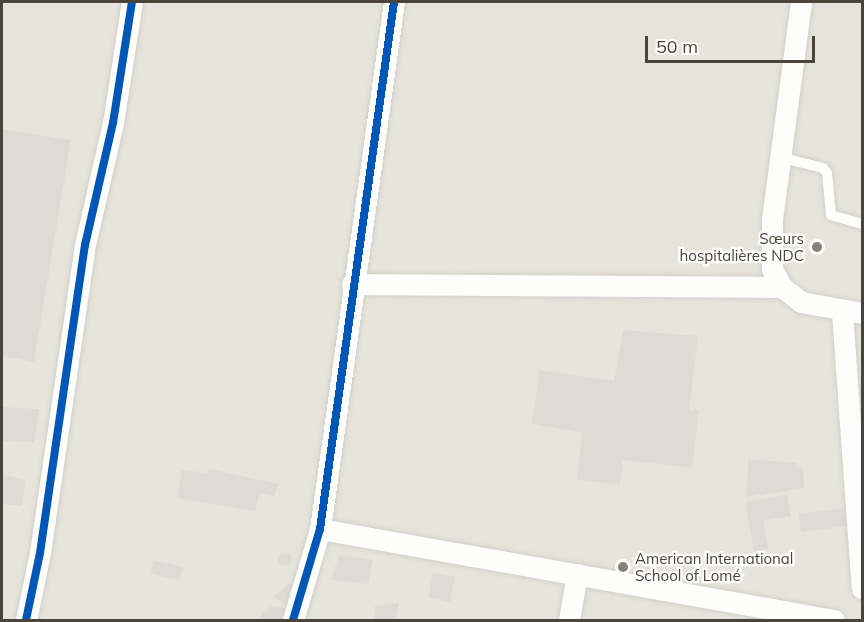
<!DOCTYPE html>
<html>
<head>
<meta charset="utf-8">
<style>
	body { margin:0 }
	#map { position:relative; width:864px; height:622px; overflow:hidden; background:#f4f2ee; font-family:Mulish,sans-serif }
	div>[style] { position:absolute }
	.residential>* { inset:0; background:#e7e4dc }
	.building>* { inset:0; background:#dedbd6 }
	.round { border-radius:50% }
	.roads { filter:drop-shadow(0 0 2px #d2d0cb) drop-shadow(0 0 2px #d2d0cb) }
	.lane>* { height:10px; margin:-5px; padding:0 5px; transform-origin:5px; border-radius:5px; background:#fdfdfc }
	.street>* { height:21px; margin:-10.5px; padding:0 10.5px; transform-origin:10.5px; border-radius:10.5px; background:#fdfdfc }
	.cycleway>* { height:8px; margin:-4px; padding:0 4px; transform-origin:4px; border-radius:4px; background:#0057b8 }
	.dots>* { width:16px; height:16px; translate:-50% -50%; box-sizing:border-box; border:3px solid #fff; border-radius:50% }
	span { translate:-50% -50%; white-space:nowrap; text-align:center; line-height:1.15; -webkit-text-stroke:4.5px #fff; paint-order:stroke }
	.poi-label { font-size:15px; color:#4b4439 }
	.right { translate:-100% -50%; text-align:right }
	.left { translate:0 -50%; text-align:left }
	.frame { position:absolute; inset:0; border:3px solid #4b4439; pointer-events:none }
	.scale { position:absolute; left:645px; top:36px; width:170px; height:27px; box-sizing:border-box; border:3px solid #4b4439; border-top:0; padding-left:8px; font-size:18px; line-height:21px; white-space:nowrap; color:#4b4439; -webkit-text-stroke:4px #fff; paint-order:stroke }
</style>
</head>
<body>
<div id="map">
	<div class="residential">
		<i style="clip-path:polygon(2px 2px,862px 2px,862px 620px,2px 620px)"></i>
	</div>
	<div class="building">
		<i style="clip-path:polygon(2px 129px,71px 140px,34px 362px,2px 356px)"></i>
		<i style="clip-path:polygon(623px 330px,698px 336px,689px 411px,699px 409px,692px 468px,623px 460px,620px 485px,577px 480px,582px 433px,532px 424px,540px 370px,614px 381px)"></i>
		<i style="clip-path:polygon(2px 407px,40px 409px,34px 442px,2px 441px)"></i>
		<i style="clip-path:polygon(2px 458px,4px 475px,26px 480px,22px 506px,2px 504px)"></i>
		<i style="clip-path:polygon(748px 459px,796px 463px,803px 469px,804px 488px,746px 497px)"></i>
		<i style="clip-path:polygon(209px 469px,278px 484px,274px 496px,260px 493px,255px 511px,177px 498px,182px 470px,208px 473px)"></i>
		<i style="clip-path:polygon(787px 495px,791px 516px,763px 521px,768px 549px,754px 551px,745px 502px)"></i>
		<i style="clip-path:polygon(845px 508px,847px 526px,801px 532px,799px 514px)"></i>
		<i class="round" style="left:278px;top:552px;width:14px;height:14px"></i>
		<i style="clip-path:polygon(339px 555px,373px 560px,368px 584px,331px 580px)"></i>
		<i style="clip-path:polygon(153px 560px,183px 567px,180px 580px,151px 574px)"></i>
		<i style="clip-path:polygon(433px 573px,455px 577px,450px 602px,428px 598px)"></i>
		<i style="clip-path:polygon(288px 584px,294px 584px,286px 605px,274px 597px)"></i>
		<i style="clip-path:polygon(399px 603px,395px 620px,374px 620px,375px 606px)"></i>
		<i style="clip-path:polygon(269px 607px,286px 608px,285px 620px,261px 620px,261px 611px,268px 612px)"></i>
	</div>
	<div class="roads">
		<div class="lane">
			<i style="left:779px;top:157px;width:45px;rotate:14deg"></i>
			<i style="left:823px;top:168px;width:6px;rotate:51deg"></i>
			<i style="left:827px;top:173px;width:42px;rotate:84.6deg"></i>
			<i style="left:831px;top:215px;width:32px;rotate:16deg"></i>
		</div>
		<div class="street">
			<i style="left:801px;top:2px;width:220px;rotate:97.6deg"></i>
			<i style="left:772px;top:220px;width:49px;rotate:90deg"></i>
			<i style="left:772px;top:269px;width:21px;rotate:61deg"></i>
			<i style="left:782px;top:287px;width:24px;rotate:38deg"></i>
			<i style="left:801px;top:302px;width:62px;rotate:10.2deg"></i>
			<i style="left:352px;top:284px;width:430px;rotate:0.4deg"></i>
			<i style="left:842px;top:312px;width:277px;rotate:85.9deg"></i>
			<i style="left:320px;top:529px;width:522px;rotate:10.04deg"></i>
			<i style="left:26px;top:620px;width:68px;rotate:-78.2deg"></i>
			<i style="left:40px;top:553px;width:311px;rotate:-81.7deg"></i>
			<i style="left:85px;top:245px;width:125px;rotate:-77.1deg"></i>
			<i style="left:113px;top:123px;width:122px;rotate:-81.1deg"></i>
			<i style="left:293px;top:620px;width:95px;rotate:-73.5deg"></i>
			<i style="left:320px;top:529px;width:532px;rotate:-82.01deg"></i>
			<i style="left:569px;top:620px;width:47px;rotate:-80.1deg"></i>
		</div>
	</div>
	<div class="cycleway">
		<i style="left:26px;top:620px;width:68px;rotate:-78.2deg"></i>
		<i style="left:40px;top:553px;width:311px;rotate:-81.7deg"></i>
		<i style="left:85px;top:245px;width:125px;rotate:-77.1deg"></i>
		<i style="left:113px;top:123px;width:122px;rotate:-81.1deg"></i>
		<i style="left:293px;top:620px;width:95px;rotate:-73.5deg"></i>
		<i style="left:320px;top:529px;width:532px;rotate:-82.01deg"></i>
	</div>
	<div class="dots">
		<i style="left:817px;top:247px;background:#868178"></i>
		<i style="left:623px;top:567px;background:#868178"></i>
	</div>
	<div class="poi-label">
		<span class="right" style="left:804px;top:247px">Sœurs<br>hospitalières NDC</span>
		<span class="left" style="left:635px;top:567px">American International<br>School of Lomé</span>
	</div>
	<div class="frame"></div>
	<div class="scale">50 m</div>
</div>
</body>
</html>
